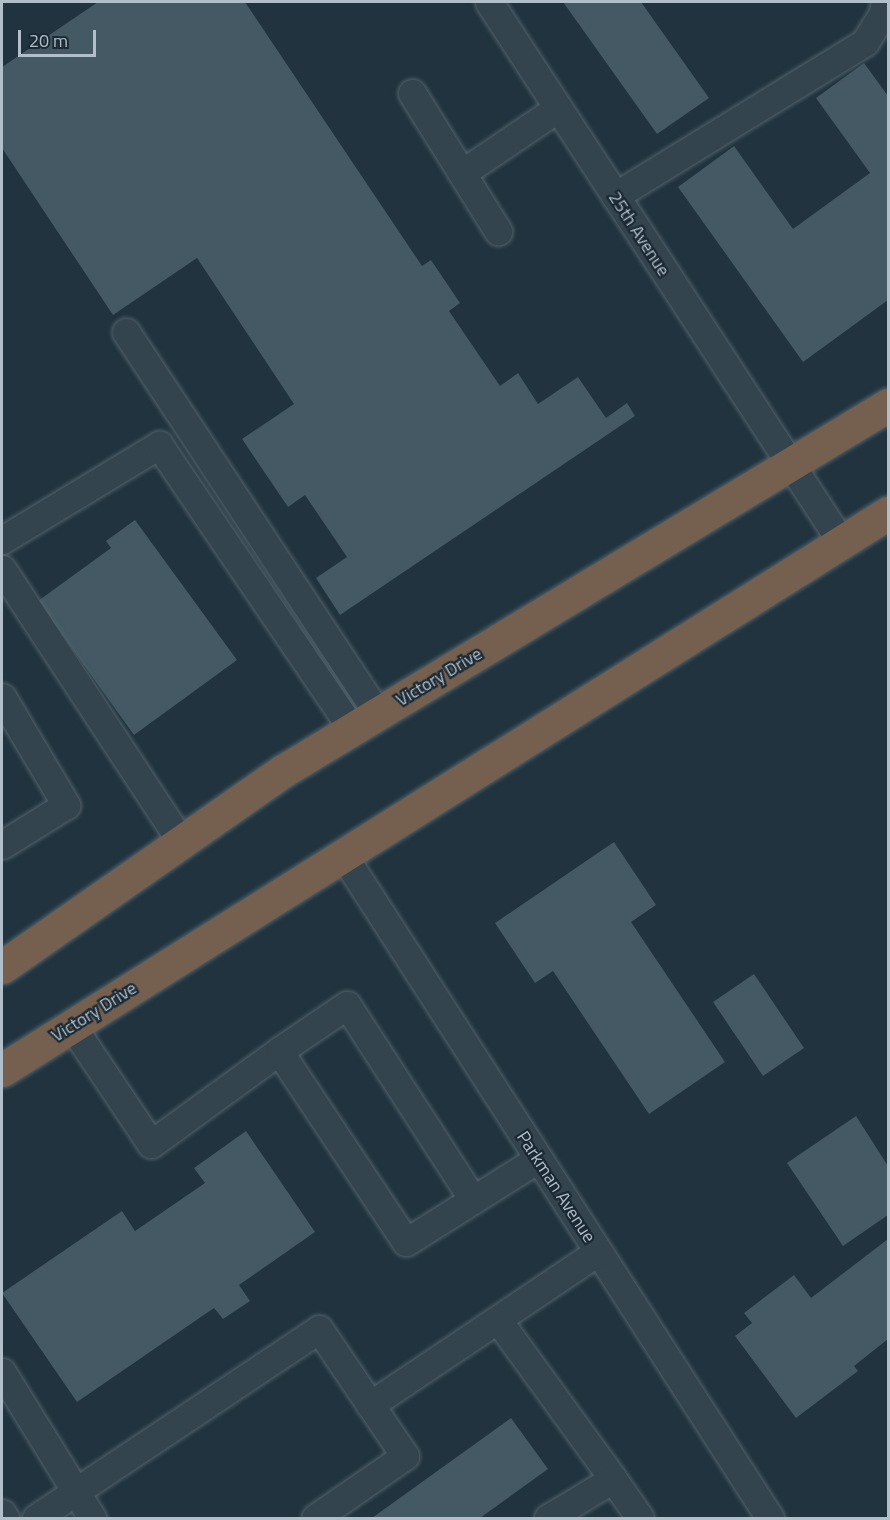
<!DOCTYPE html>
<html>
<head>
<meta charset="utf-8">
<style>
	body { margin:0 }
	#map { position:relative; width:890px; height:1520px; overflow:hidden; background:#20333e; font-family:"Titillium Web",sans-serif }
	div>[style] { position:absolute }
	.building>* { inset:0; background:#445964 }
	.roads { filter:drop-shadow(0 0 2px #53626c) drop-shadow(0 0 2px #53626c) }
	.minor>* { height:27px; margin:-13.5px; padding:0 13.5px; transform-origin:13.5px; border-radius:13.5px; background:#34444e }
	.highway>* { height:33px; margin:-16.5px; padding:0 16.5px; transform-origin:16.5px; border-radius:16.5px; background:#756050 }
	span { translate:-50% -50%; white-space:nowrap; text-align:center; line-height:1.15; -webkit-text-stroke:4.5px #1a2933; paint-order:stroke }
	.street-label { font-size:18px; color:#b0bfc9 }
	.frame { position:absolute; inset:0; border:3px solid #b0bfc9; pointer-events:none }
	.scale { position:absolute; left:18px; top:30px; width:78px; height:27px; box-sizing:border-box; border:3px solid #b0bfc9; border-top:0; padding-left:8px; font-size:18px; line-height:21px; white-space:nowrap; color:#b0bfc9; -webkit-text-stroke:4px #1a2933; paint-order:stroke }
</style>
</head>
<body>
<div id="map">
	<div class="building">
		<i style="clip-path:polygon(98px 2px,245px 2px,422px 266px,431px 260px,460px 303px,449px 311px,500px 386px,518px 373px,538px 404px,578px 377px,606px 418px,627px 403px,635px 416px,340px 615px,316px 578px,347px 557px,305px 495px,288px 507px,242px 439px,294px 404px,197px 258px,113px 315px,2px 148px,2px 67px)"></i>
		<i style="clip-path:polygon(563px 2px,641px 2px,709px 98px,657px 134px)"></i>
		<i style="clip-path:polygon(864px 63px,888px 96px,888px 300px,803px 362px,678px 187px,734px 146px,793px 229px,870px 173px,816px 98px)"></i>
		<i style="clip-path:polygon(135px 520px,237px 660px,134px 735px,38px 601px,111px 548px,106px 541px)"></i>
		<i style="clip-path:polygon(614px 842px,656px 905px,631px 922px,725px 1062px,649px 1114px,553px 971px,535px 983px,495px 923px)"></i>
		<i style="clip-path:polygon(754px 974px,804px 1048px,763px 1076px,713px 1002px)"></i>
		<i style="clip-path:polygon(856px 1116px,888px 1166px,888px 1215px,843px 1246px,787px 1163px)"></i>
		<i style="clip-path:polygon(246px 1131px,315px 1232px,239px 1285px,250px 1301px,223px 1319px,214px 1308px,77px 1402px,2px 1293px,122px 1211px,135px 1231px,205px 1183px,194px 1168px)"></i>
		<i style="clip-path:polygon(888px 1239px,888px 1339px,854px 1366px,858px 1371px,796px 1418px,735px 1336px,752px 1323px,744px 1313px,794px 1275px,811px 1298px)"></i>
		<i style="clip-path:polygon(511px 1418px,548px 1469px,480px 1518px,372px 1518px)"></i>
	</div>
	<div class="roads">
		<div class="minor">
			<i style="left:489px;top:2px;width:646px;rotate:56.88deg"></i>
			<i style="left:412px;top:93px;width:163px;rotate:58.1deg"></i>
			<i style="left:462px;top:173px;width:116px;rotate:-34.1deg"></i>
			<i style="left:615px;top:196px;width:294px;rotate:-31.6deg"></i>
			<i style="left:865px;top:42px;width:32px;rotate:-58deg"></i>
			<i style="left:882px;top:15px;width:13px;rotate:-77deg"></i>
			<i style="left:126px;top:332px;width:458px;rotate:56.6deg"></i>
			<i style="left:2px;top:540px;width:184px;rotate:-31.2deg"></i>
			<i style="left:159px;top:445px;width:343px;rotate:55.8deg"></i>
			<i style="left:2px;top:569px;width:326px;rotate:56.7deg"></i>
			<i style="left:2px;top:697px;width:126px;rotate:59.3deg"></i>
			<i style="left:66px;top:805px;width:75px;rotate:148deg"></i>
			<i style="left:343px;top:855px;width:789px;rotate:57.22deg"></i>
			<i style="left:72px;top:1026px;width:142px;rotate:56.2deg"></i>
			<i style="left:151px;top:1144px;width:158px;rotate:-36deg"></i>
			<i style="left:279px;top:1051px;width:229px;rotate:56.4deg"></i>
			<i style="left:406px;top:1242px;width:156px;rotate:-32.2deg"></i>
			<i style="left:279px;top:1051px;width:82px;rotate:-34.1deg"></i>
			<i style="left:347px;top:1005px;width:232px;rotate:57.1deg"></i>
			<i style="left:498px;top:1320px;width:196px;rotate:54.1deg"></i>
			<i style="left:613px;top:1479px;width:76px;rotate:149deg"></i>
			<i style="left:2px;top:1372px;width:172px;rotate:58.3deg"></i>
			<i style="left:370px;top:1405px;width:275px;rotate:-33.9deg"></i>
			<i style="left:613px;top:1479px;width:47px;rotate:55.3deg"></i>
			<i style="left:2px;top:1513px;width:6px;rotate:59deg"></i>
			<i style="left:36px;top:1518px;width:340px;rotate:-33.7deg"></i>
			<i style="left:319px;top:1329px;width:153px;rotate:55.9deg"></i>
			<i style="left:405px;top:1456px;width:109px;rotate:145.4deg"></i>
		</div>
		<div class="highway">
			<i style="left:2px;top:967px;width:343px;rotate:-34.9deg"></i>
			<i style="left:283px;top:771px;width:707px;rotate:-31.17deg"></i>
			<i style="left:2px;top:1070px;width:1047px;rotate:-32.16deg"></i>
		</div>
	</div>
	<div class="street-label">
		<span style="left:639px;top:234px;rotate:57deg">25th Avenue</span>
		<span style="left:439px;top:677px;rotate:-31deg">Victory Drive</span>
		<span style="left:94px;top:1012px;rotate:-32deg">Victory Drive</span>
		<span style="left:556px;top:1187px;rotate:57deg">Parkman Avenue</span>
	</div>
	<div class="frame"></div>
	<div class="scale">20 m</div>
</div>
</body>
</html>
